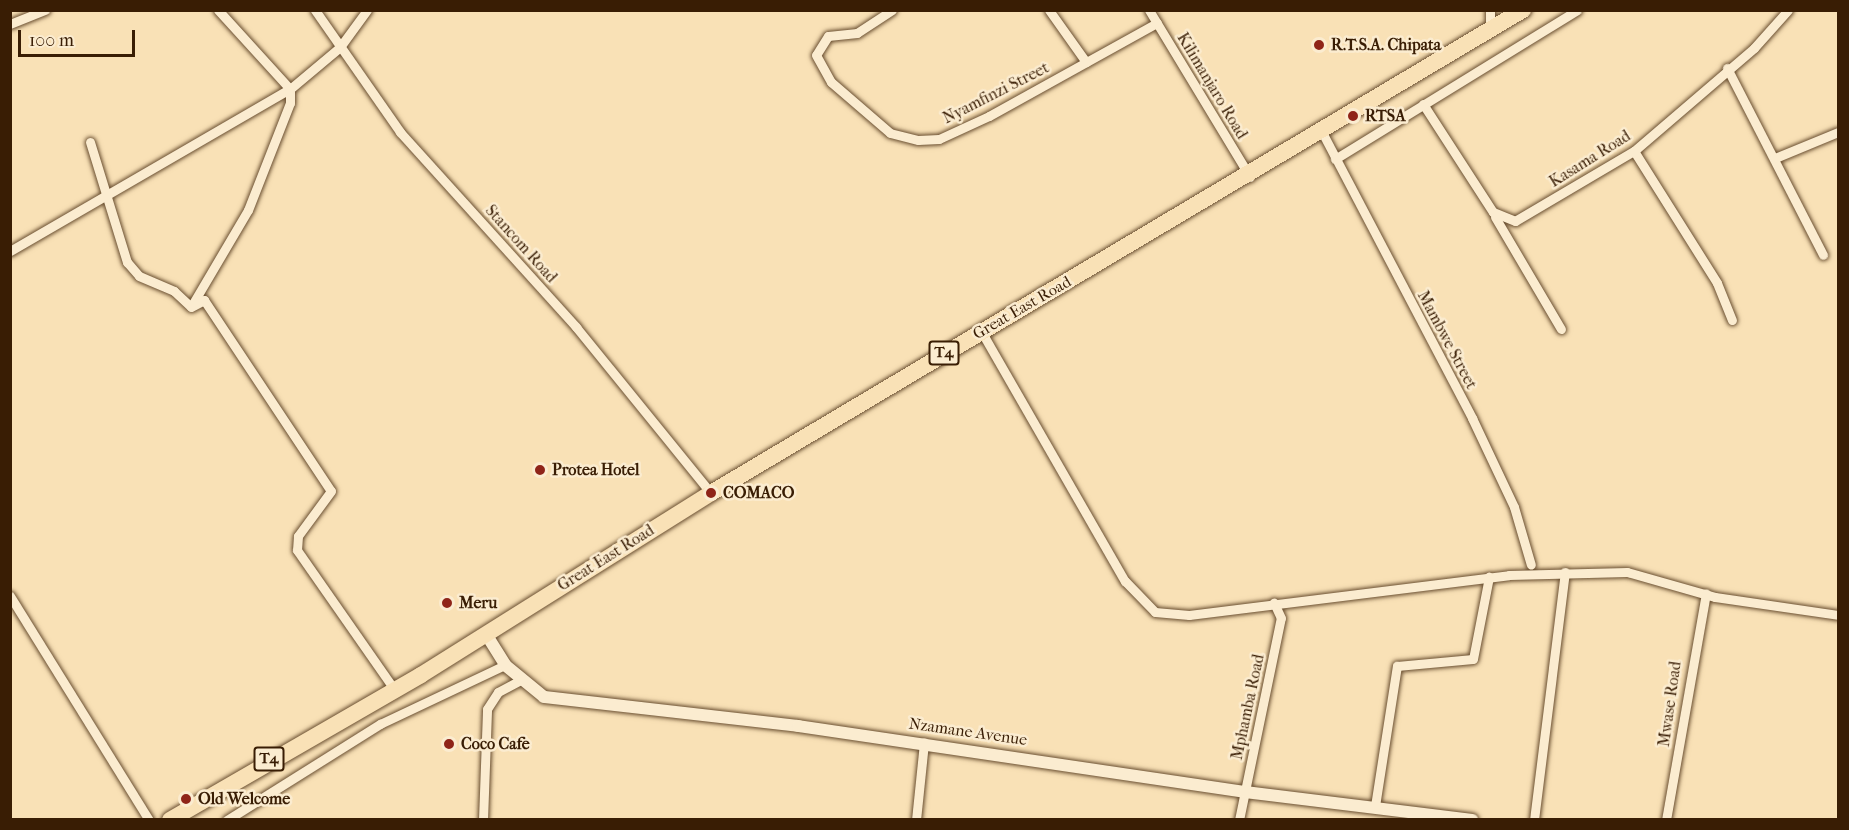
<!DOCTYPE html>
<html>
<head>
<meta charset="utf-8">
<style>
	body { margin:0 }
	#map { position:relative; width:1849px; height:830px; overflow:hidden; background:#f9e1b6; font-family:"IM FELL French Canon",serif }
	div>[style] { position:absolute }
	.roads { filter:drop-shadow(0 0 2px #694e30) drop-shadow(0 0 2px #694e30) }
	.street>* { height:9px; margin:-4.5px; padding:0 4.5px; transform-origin:4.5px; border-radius:4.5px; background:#fbecd0 }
	.secondary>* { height:12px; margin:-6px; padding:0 6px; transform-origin:6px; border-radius:6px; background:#fbecd0 }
	.highway>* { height:16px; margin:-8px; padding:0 8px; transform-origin:8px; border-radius:8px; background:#f9e1b6 }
	.dots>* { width:16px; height:16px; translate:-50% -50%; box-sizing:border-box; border:3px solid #fbecd0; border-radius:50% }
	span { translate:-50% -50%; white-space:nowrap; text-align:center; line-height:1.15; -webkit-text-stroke:5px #fbecd0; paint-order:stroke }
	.shield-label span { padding:2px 4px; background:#fbecd0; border:2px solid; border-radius:4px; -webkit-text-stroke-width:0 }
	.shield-label { font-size:15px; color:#391d04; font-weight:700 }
	.poi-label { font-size:16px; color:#391d04; font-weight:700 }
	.left { translate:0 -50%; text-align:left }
	.street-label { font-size:16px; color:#391d04 }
	.frame { position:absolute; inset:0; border:12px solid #391d04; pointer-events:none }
	.scale { position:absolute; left:18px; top:30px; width:117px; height:27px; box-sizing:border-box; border:3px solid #391d04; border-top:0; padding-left:8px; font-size:18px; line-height:21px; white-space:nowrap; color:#391d04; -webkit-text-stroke:4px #fbecd0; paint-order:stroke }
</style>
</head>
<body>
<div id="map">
	<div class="roads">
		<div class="street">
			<i style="left:315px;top:10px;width:149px;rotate:55.1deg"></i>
			<i style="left:400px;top:132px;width:263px;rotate:47.9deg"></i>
			<i style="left:576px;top:327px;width:214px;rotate:50.9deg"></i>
			<i style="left:892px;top:10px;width:42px;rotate:146.7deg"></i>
			<i style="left:857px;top:33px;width:29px;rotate:174deg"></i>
			<i style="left:828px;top:36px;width:22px;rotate:122deg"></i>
			<i style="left:816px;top:55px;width:31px;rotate:61deg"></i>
			<i style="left:831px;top:82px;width:78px;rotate:40.8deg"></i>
			<i style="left:890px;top:133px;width:29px;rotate:14deg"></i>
			<i style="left:918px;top:140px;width:21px;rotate:-3deg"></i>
			<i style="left:939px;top:139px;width:55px;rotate:-24.7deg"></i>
			<i style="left:989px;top:116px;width:192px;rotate:-29deg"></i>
			<i style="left:1049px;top:10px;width:64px;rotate:54.6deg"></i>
			<i style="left:1149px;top:10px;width:195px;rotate:58.8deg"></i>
			<i style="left:10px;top:24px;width:38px;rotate:-22deg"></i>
			<i style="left:1490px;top:32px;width:22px;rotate:-90deg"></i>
			<i style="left:1727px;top:68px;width:210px;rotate:62.8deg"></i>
			<i style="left:1423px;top:104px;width:129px;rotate:57.1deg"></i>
			<i style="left:1493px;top:212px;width:24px;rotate:22deg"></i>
			<i style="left:1515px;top:221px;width:138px;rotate:-30.5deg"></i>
			<i style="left:1634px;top:151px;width:158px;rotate:-40.6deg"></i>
			<i style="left:1754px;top:48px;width:51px;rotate:-48.2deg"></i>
			<i style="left:1323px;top:134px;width:321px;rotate:62.3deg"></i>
			<i style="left:1472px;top:418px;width:98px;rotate:64.7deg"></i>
			<i style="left:1514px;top:507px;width:60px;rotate:73.7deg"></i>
			<i style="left:90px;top:142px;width:126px;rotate:72.9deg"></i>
			<i style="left:127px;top:262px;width:18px;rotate:49deg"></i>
			<i style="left:139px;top:276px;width:38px;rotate:23deg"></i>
			<i style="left:174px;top:291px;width:23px;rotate:43deg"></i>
			<i style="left:1634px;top:151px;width:156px;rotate:57.8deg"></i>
			<i style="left:1717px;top:283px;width:40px;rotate:68deg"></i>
			<i style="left:1775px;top:158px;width:68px;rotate:-22.4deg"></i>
			<i style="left:1335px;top:159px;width:284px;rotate:-31.6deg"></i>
			<i style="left:1495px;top:217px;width:130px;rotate:59.5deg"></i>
			<i style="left:10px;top:251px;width:323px;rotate:-30.1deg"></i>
			<i style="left:290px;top:89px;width:65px;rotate:-40deg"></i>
			<i style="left:340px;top:47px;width:46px;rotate:-53.9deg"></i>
			<i style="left:192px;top:305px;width:110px;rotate:-59.5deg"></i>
			<i style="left:248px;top:210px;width:115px;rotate:-68.6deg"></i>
			<i style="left:290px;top:103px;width:14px;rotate:-90deg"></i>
			<i style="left:290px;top:89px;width:107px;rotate:-132.3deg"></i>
			<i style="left:191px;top:307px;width:15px;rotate:-28deg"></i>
			<i style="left:204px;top:300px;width:229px;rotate:56.4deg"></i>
			<i style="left:331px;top:491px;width:56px;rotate:126.3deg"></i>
			<i style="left:298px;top:536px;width:14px;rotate:94deg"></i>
			<i style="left:297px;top:550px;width:169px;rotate:55.1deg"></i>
			<i style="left:981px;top:331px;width:289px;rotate:60.1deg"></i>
			<i style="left:1125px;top:581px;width:43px;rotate:45.9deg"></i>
			<i style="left:1155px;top:612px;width:34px;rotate:5deg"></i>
			<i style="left:1189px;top:615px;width:322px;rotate:-7.1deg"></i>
			<i style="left:1509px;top:575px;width:118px;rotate:-1.5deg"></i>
			<i style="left:1627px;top:572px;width:91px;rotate:15.9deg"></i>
			<i style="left:1715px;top:597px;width:124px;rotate:8.3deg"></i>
			<i style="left:10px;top:596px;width:264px;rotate:58.2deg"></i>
			<i style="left:1375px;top:806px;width:142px;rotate:-81.1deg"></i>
			<i style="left:1397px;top:666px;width:76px;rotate:-5.3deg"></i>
			<i style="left:1473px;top:659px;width:84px;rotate:-79deg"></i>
			<i style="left:227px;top:820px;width:181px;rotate:-32.1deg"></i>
			<i style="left:380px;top:724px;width:138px;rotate:-25.3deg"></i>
			<i style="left:483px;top:820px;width:111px;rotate:-87.9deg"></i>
			<i style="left:487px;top:709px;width:20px;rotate:-57deg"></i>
			<i style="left:498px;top:692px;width:24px;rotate:-28deg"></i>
			<i style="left:916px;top:820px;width:78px;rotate:-84.1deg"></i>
			<i style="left:1239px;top:820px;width:206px;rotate:-78.3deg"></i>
			<i style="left:1281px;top:618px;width:17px;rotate:-115deg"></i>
			<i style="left:1534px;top:820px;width:250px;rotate:-82.9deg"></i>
			<i style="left:1666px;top:820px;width:230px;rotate:-80deg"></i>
		</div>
		<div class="secondary">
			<i style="left:486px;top:634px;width:36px;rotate:58deg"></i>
			<i style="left:505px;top:665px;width:50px;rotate:39.4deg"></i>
			<i style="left:544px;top:697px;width:256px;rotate:6.5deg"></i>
			<i style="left:798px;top:726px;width:452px;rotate:8.4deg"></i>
			<i style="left:1245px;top:792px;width:229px;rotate:7deg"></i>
		</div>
		<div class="highway">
			<i style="left:170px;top:820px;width:290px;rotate:-30deg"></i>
			<i style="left:421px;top:675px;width:342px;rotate:-32.1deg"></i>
			<i style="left:711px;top:493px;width:945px;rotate:-30.75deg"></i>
		</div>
	</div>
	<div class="dots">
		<i style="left:1319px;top:45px;background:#8f2418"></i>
		<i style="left:1353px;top:116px;background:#8f2418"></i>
		<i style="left:540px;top:470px;background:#8f2418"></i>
		<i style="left:711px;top:493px;background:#8f2418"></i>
		<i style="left:447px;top:603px;background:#8f2418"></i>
		<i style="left:449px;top:744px;background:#8f2418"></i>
		<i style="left:186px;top:799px;background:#8f2418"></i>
	</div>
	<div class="shield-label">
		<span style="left:944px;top:353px">T4</span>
		<span style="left:269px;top:759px">T4</span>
	</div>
	<div class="poi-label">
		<span class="left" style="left:1331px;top:45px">R.T.S.A. Chipata</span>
		<span class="left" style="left:1365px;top:116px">RTSA</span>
		<span class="left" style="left:552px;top:470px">Protea Hotel</span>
		<span class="left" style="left:723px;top:493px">COMACO</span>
		<span class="left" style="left:459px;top:603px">Meru</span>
		<span class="left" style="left:461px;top:744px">Coco Cafe</span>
		<span class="left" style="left:198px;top:799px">Old Welcome</span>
	</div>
	<div class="street-label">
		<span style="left:1212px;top:86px;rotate:59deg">Kilimanjaro Road</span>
		<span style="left:996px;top:93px;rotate:-27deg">Nyamfinzi Street</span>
		<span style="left:1590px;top:159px;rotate:-32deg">Kasama Road</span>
		<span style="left:521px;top:244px;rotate:48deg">Stancom Road</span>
		<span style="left:1022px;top:308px;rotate:-30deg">Great East Road</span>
		<span style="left:1447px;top:340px;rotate:62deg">Mambwe Street</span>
		<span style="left:606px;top:558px;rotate:-32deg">Great East Road</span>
		<span style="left:1670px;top:704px;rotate:-82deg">Mwase Road</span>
		<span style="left:1248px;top:707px;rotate:-78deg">Mphamba Road</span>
		<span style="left:968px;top:732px;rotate:8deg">Nzamane Avenue</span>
	</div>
	<div class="frame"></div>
	<div class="scale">100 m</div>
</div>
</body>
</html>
